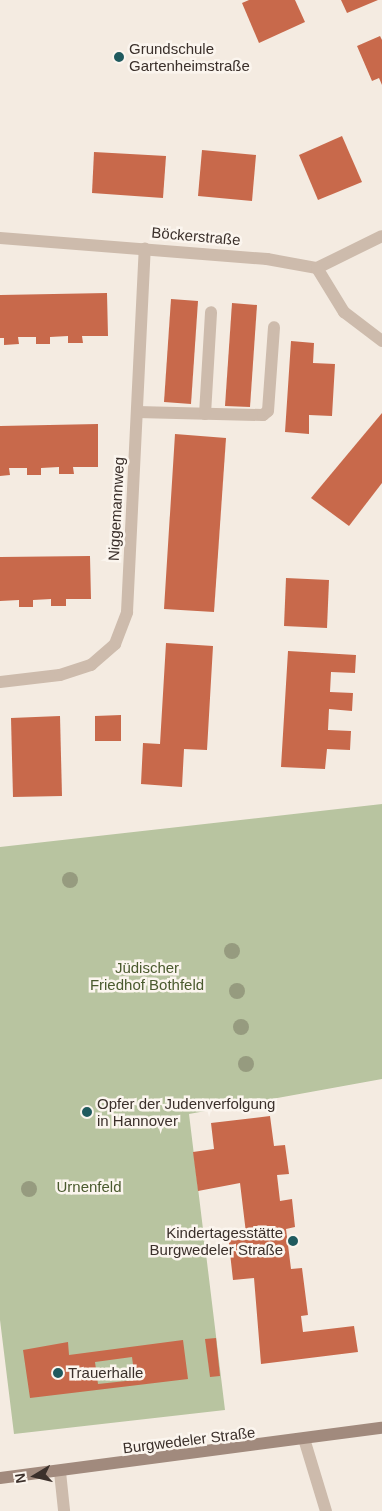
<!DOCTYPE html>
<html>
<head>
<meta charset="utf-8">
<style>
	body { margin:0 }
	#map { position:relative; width:382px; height:1511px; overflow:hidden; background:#f4ebe1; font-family:Arial,sans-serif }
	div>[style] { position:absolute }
	.green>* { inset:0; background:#b8c4a0 }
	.building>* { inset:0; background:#c8694b }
	.lane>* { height:12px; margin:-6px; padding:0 6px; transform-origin:6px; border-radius:6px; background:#cdbbac }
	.street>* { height:12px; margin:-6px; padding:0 6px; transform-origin:6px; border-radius:6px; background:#cdbbac }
	.secondary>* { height:12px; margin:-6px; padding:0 6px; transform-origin:6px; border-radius:6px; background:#a18a7d }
	.trees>* { width:16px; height:16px; margin:-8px; border-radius:50%; background:#969b7f }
	.dots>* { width:14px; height:14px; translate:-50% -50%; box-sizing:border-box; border:2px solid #fbf5ee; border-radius:50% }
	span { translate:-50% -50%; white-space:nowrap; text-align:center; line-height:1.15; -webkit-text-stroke:5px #fbf5ee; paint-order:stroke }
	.poi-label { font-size:15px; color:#3b302b }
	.left { translate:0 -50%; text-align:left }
	.right { translate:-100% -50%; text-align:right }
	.street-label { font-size:15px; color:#3b302b }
	.park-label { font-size:15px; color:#4a5a2e }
	.north { position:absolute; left:10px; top:1451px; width:50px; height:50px; -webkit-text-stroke:4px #fbf5ee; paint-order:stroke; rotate:261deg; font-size:14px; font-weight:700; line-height:20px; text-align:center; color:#3b302b }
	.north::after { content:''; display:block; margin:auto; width:18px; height:22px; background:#3b302b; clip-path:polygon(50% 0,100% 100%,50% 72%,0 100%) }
</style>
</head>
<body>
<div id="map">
	<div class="green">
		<i style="clip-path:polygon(382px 804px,382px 1079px,189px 1114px,225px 1410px,14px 1434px,0 1320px,0 847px)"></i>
	</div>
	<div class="building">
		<i style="clip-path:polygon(249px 0,295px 0,305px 22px,259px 43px,242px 3px)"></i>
		<i style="clip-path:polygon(341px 0,378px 0,347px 13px)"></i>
		<i style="clip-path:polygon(380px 36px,382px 40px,382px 85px,379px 78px,372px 81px,357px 46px)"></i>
		<i style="clip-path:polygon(342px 136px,362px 182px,318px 200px,299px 155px)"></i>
		<i style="clip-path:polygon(202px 150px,256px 155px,252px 201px,198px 196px)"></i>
		<i style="clip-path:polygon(94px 152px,166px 156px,163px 198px,92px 193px)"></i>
		<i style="clip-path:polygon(107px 293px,108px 336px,82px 336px,83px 343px,68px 343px,68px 336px,50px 337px,50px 344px,36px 344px,36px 337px,18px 337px,19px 344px,4px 345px,4px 338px,0 338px,0 295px)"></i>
		<i style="clip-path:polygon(171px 299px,198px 301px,191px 404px,164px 402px)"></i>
		<i style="clip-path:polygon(232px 303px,257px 305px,250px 407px,225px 406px)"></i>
		<i style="clip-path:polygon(291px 341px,314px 343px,313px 363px,335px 364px,332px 416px,309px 415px,309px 434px,285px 432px)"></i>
		<i style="clip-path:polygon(382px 413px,382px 483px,349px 526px,311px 498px)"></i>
		<i style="clip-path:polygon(98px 424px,98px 467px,73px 467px,74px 474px,59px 474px,59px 467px,41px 468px,41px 475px,27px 475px,27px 468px,9px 468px,10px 475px,0 476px,0 426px)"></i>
		<i style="clip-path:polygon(175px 434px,226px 438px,214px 612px,164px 609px)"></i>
		<i style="clip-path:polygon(90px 556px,91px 599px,66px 599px,66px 606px,51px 606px,51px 599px,33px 600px,33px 607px,19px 607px,19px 600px,0 601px,0 557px)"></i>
		<i style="clip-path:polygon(286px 578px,329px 580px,327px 628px,284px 626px)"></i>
		<i style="clip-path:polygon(166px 643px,213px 646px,207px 750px,184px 749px,182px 787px,141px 784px,143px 743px,160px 744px)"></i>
		<i style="clip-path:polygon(288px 651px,356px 655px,355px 673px,331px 672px,330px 692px,353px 693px,352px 711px,329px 709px,328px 730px,351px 731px,350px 750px,327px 749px,325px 769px,281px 767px)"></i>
		<i style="clip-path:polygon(121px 715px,121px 741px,95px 741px,95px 716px)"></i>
		<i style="clip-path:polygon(60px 716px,62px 796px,13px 797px,11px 718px)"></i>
		<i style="clip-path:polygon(270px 1116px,274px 1146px,285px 1145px,289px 1174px,277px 1175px,280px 1201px,292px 1199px,295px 1227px,286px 1229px,291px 1269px,302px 1268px,308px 1315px,301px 1316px,303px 1332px,354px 1326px,358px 1352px,261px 1364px,254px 1278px,233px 1280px,228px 1235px,246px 1233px,240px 1183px,198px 1191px,193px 1152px,214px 1149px,211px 1123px)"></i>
		<i style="clip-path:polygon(216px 1338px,220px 1376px,210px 1377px,205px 1339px)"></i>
		<i style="clip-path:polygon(evenodd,183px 1340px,188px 1379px,30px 1398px,23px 1350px,68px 1342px,69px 1355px,183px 1340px,132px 1357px,135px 1380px,98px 1384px,95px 1362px,132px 1357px)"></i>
	</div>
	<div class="lane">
		<i style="left:137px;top:412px;width:126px;rotate:1.4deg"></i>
		<i style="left:263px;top:415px;width:6px;rotate:-39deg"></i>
		<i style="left:268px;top:411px;width:84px;rotate:-85.9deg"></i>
		<i style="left:205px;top:414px;width:102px;rotate:-86.6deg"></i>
	</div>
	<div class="street">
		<i style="left:0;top:238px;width:268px;rotate:4.5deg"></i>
		<i style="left:267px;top:259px;width:51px;rotate:10.2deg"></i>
		<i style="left:317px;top:268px;width:72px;rotate:-26.2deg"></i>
		<i style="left:317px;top:268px;width:52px;rotate:58.5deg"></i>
		<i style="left:344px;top:312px;width:48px;rotate:37.3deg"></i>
		<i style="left:0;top:682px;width:60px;rotate:-6.7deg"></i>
		<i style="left:60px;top:675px;width:33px;rotate:-18deg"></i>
		<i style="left:91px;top:665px;width:32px;rotate:-41deg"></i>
		<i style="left:115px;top:644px;width:34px;rotate:-69deg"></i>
		<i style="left:127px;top:612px;width:364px;rotate:-87.2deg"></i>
		<i style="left:305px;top:1442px;width:72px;rotate:73.1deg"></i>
		<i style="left:60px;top:1472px;width:39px;rotate:84deg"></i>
	</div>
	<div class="secondary">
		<i style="left:0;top:1478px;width:385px;rotate:-7.5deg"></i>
	</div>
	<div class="trees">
		<i style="left:70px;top:880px"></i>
		<i style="left:232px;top:951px"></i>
		<i style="left:237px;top:991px"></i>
		<i style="left:241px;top:1027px"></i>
		<i style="left:246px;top:1064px"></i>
		<i style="left:29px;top:1189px"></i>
	</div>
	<div class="dots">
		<i style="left:119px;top:57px;background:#1f5a5e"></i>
		<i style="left:87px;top:1112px;background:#1f5a5e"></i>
		<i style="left:293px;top:1241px;background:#1f5a5e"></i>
		<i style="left:58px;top:1373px;background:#1f5a5e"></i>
	</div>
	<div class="poi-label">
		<span class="left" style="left:129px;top:57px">Grundschule<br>Gartenheimstraße</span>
		<span class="left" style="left:97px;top:1112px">Opfer der Judenverfolgung<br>in Hannover</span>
		<span class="right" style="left:283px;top:1241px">Kindertagesstätte<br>Burgwedeler Straße</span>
		<span class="left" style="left:68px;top:1373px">Trauerhalle</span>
	</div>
	<div class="street-label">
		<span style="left:196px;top:236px;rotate:5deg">Böckerstraße</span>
		<span style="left:116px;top:509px;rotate:-87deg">Niggemannweg</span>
		<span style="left:189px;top:1440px;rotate:-7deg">Burgwedeler Straße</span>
	</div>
	<div class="park-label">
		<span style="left:147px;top:976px">Jüdischer<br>Friedhof Bothfeld</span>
		<span style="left:89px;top:1187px">Urnenfeld</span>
	</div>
	<div class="north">N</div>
</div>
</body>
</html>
